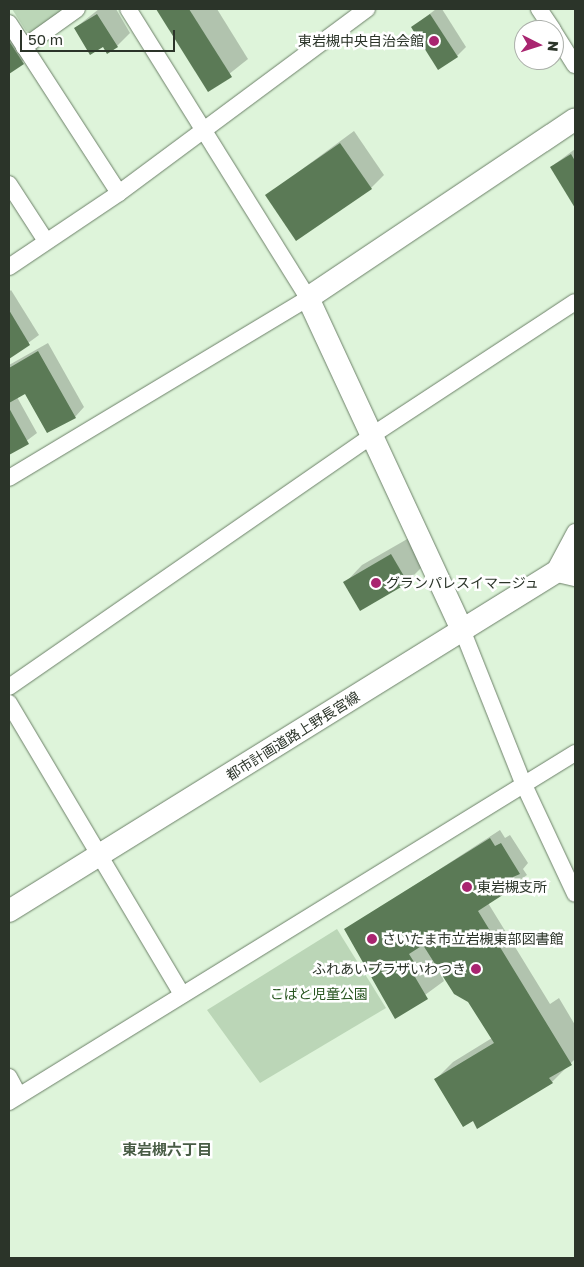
<!DOCTYPE html>
<html>
<head>
<meta charset="utf-8">
<style>
	body { margin:0 }
	#map { position:relative; width:584px; height:1267px; overflow:hidden; background:#def4da; font-family:"Golos Text","Noto Sans JP",sans-serif }
	div>[style] { position:absolute }
	.green>* { inset:0; background:#bbd6b7 }
	.shadow>* { inset:0; background:#0003 }
	.building>* { inset:0; background:#5b7a56 }
	.roads { filter:drop-shadow(0 0 1px #6c8068) drop-shadow(0 0 1px #6c8068) }
	.street>* { height:16px; margin:-8px; padding:0 8px; transform-origin:8px; border-radius:8px; background:#fff }
	.secondary>* { height:22px; margin:-11px; padding:0 11px; transform-origin:11px; border-radius:11px; background:#fff }
	.dots>* { width:14px; height:14px; translate:-50% -50%; box-sizing:border-box; border:2px solid #fff; border-radius:50% }
	span { translate:-50% -50%; white-space:nowrap; text-align:center; line-height:1.15; -webkit-text-stroke:5px #fff; paint-order:stroke }
	.poi-label { font-size:14px; color:#2b3429 }
	.right { translate:-100% -50%; text-align:right }
	.left { translate:0 -50%; text-align:left }
	.street-label { font-size:14px; color:#2b3429 }
	.park-label { font-size:14px; color:#285520 }
	.neighbourhood-label { font-size:15px; color:#485c45; font-weight:700 }
	.frame { position:absolute; inset:0; border:10px solid #2b3429; pointer-events:none }
	.north { position:absolute; left:514px; top:20px; width:50px; height:50px; box-sizing:border-box; background:#fff; border:1px solid #aaaea9; border-radius:50%; rotate:95deg; font-size:14px; font-weight:700; line-height:20px; text-align:center; color:#2b3429 }
	.north::after { content:''; display:block; margin:auto; width:18px; height:22px; background:#a92570; clip-path:polygon(50% 0,100% 100%,50% 72%,0 100%) }
	.scale { position:absolute; left:20px; top:30px; width:155px; height:22px; box-sizing:border-box; border:2px solid #2b3429; border-top:0; padding-left:6px; font-size:15px; line-height:18px; white-space:nowrap; color:#2b3429; -webkit-text-stroke:4px #fff; paint-order:stroke }
</style>
</head>
<body>
<div id="map">
	<div class="green">
		<i style="clip-path:polygon(12px 9px,68px 9px,35px 35px,26px 31px)"></i>
		<i style="clip-path:polygon(337px 929px,386px 1008px,260px 1083px,207px 1010px)"></i>
	</div>
	<div class="shadow">
		<i style="clip-path:polygon(99px 9px,116px 9px,130px 33px,117px 46px,103px 45px,75px 28px)"></i>
		<i style="clip-path:polygon(158px 9px,217px 9px,248px 59px,209px 90px)"></i>
		<i style="clip-path:polygon(436px 9px,442px 9px,466px 47px,457px 56px,413px 27px)"></i>
		<i style="clip-path:polygon(9px 24px,32px 54px,9px 72px)"></i>
		<i style="clip-path:polygon(354px 131px,384px 175px,371px 188px,267px 195px)"></i>
		<i style="clip-path:polygon(575px 149px,575px 206px,551px 167px)"></i>
		<i style="clip-path:polygon(11px 290px,39px 335px,9px 357px,9px 292px)"></i>
		<i style="clip-path:polygon(48px 343px,84px 407px,75px 417px,26px 392px,17px 397px,37px 433px,9px 454px,9px 365px)"></i>
		<i style="clip-path:polygon(409px 538px,424px 565px,407px 582px,345px 583px,362px 565px)"></i>
		<i style="clip-path:polygon(500px 830px,505px 838px,510px 835px,528px 863px,523px 869px,527px 875px,488px 903px,550px 1004px,559px 998px,575px 1025px,575px 1059px,552px 1082px,473px 1120px,436px 1079px,453px 1062px,492px 1038px,469px 1001px,433px 958px,444px 981px,395px 1017px,346px 930px)"></i>
	</div>
	<div class="building">
		<i style="clip-path:polygon(156px 9px,189px 9px,232px 77px,208px 92px)"></i>
		<i style="clip-path:polygon(97px 14px,118px 47px,107px 54px,103px 47px,90px 55px,74px 28px)"></i>
		<i style="clip-path:polygon(430px 14px,458px 57px,438px 70px,411px 27px)"></i>
		<i style="clip-path:polygon(9px 41px,24px 64px,9px 74px)"></i>
		<i style="clip-path:polygon(340px 143px,372px 189px,296px 241px,265px 195px)"></i>
		<i style="clip-path:polygon(571px 154px,575px 161px,575px 208px,550px 167px)"></i>
		<i style="clip-path:polygon(9px 310px,30px 345px,9px 359px)"></i>
		<i style="clip-path:polygon(38px 351px,76px 418px,47px 433px,25px 394px,9px 403px,9px 368px)"></i>
		<i style="clip-path:polygon(9px 408px,29px 444px,9px 455px)"></i>
		<i style="clip-path:polygon(391px 554px,408px 583px,360px 611px,343px 582px)"></i>
		<i style="clip-path:polygon(490px 838px,495px 846px,501px 843px,520px 874px,513px 877px,518px 885px,478px 911px,572px 1065px,549px 1078px,553px 1083px,477px 1129px,473px 1121px,463px 1127px,434px 1079px,494px 1043px,468px 1002px,454px 994px,423px 945px,409px 954px,421px 973px,415px 977px,428px 999px,395px 1019px,344px 929px)"></i>
	</div>
	<div class="roads">
		<div class="street">
			<i style="left:539px;top:9px;width:25px;rotate:56deg"></i>
			<i style="left:9px;top:23px;width:202px;rotate:57.1deg"></i>
			<i style="left:554px;top:32px;width:39px;rotate:58deg"></i>
			<i style="left:24px;top:47px;width:65px;rotate:-35.6deg"></i>
			<i style="left:9px;top:184px;width:68px;rotate:57deg"></i>
			<i style="left:9px;top:267px;width:133px;rotate:-33.9deg"></i>
			<i style="left:119px;top:193px;width:309px;rotate:-36.6deg"></i>
			<i style="left:9px;top:478px;width:349px;rotate:-31deg"></i>
			<i style="left:308px;top:298px;width:340px;rotate:-121.9deg"></i>
			<i style="left:575px;top:532px;width:47px;rotate:118.2deg"></i>
			<i style="left:553px;top:573px;width:23px;rotate:13deg"></i>
			<i style="left:463px;top:632px;width:165px;rotate:68.3deg"></i>
			<i style="left:524px;top:785px;width:120px;rotate:64.9deg"></i>
			<i style="left:9px;top:687px;width:444px;rotate:-34.7deg"></i>
			<i style="left:374px;top:434px;width:240px;rotate:-33.3deg"></i>
			<i style="left:9px;top:703px;width:339px;rotate:59.3deg"></i>
			<i style="left:9px;top:1077px;width:21px;rotate:62deg"></i>
			<i style="left:9px;top:1102px;width:665px;rotate:-31.66deg"></i>
		</div>
		<div class="secondary">
			<i style="left:463px;top:632px;width:368px;rotate:-114.9deg"></i>
			<i style="left:308px;top:298px;width:321px;rotate:-33.8deg"></i>
			<i style="left:9px;top:911px;width:666px;rotate:-31.8deg"></i>
		</div>
	</div>
	<div class="dots">
		<i style="left:434px;top:41px;background:#a92570"></i>
		<i style="left:376px;top:583px;background:#a92570"></i>
		<i style="left:467px;top:887px;background:#a92570"></i>
		<i style="left:372px;top:939px;background:#a92570"></i>
		<i style="left:476px;top:969px;background:#a92570"></i>
	</div>
	<div class="poi-label">
		<span class="right" style="left:424px;top:41px">東岩槻中央自治会館</span>
		<span class="left" style="left:386px;top:583px">グランパレスイマージュ</span>
		<span class="left" style="left:477px;top:887px">東岩槻支所</span>
		<span class="left" style="left:382px;top:939px">さいたま市立岩槻東部図書館</span>
		<span class="right" style="left:466px;top:969px">ふれあいプラザいわつき</span>
	</div>
	<div class="street-label">
		<span style="left:293px;top:736px;rotate:-32deg">都市計画道路上野長宮線</span>
	</div>
	<div class="park-label">
		<span style="left:319px;top:994px">こばと児童公園</span>
	</div>
	<div class="neighbourhood-label">
		<span style="left:167px;top:1150px">東岩槻六丁目</span>
	</div>
	<div class="frame"></div>
	<div class="north">N</div>
	<div class="scale">50 m</div>
</div>
</body>
</html>
